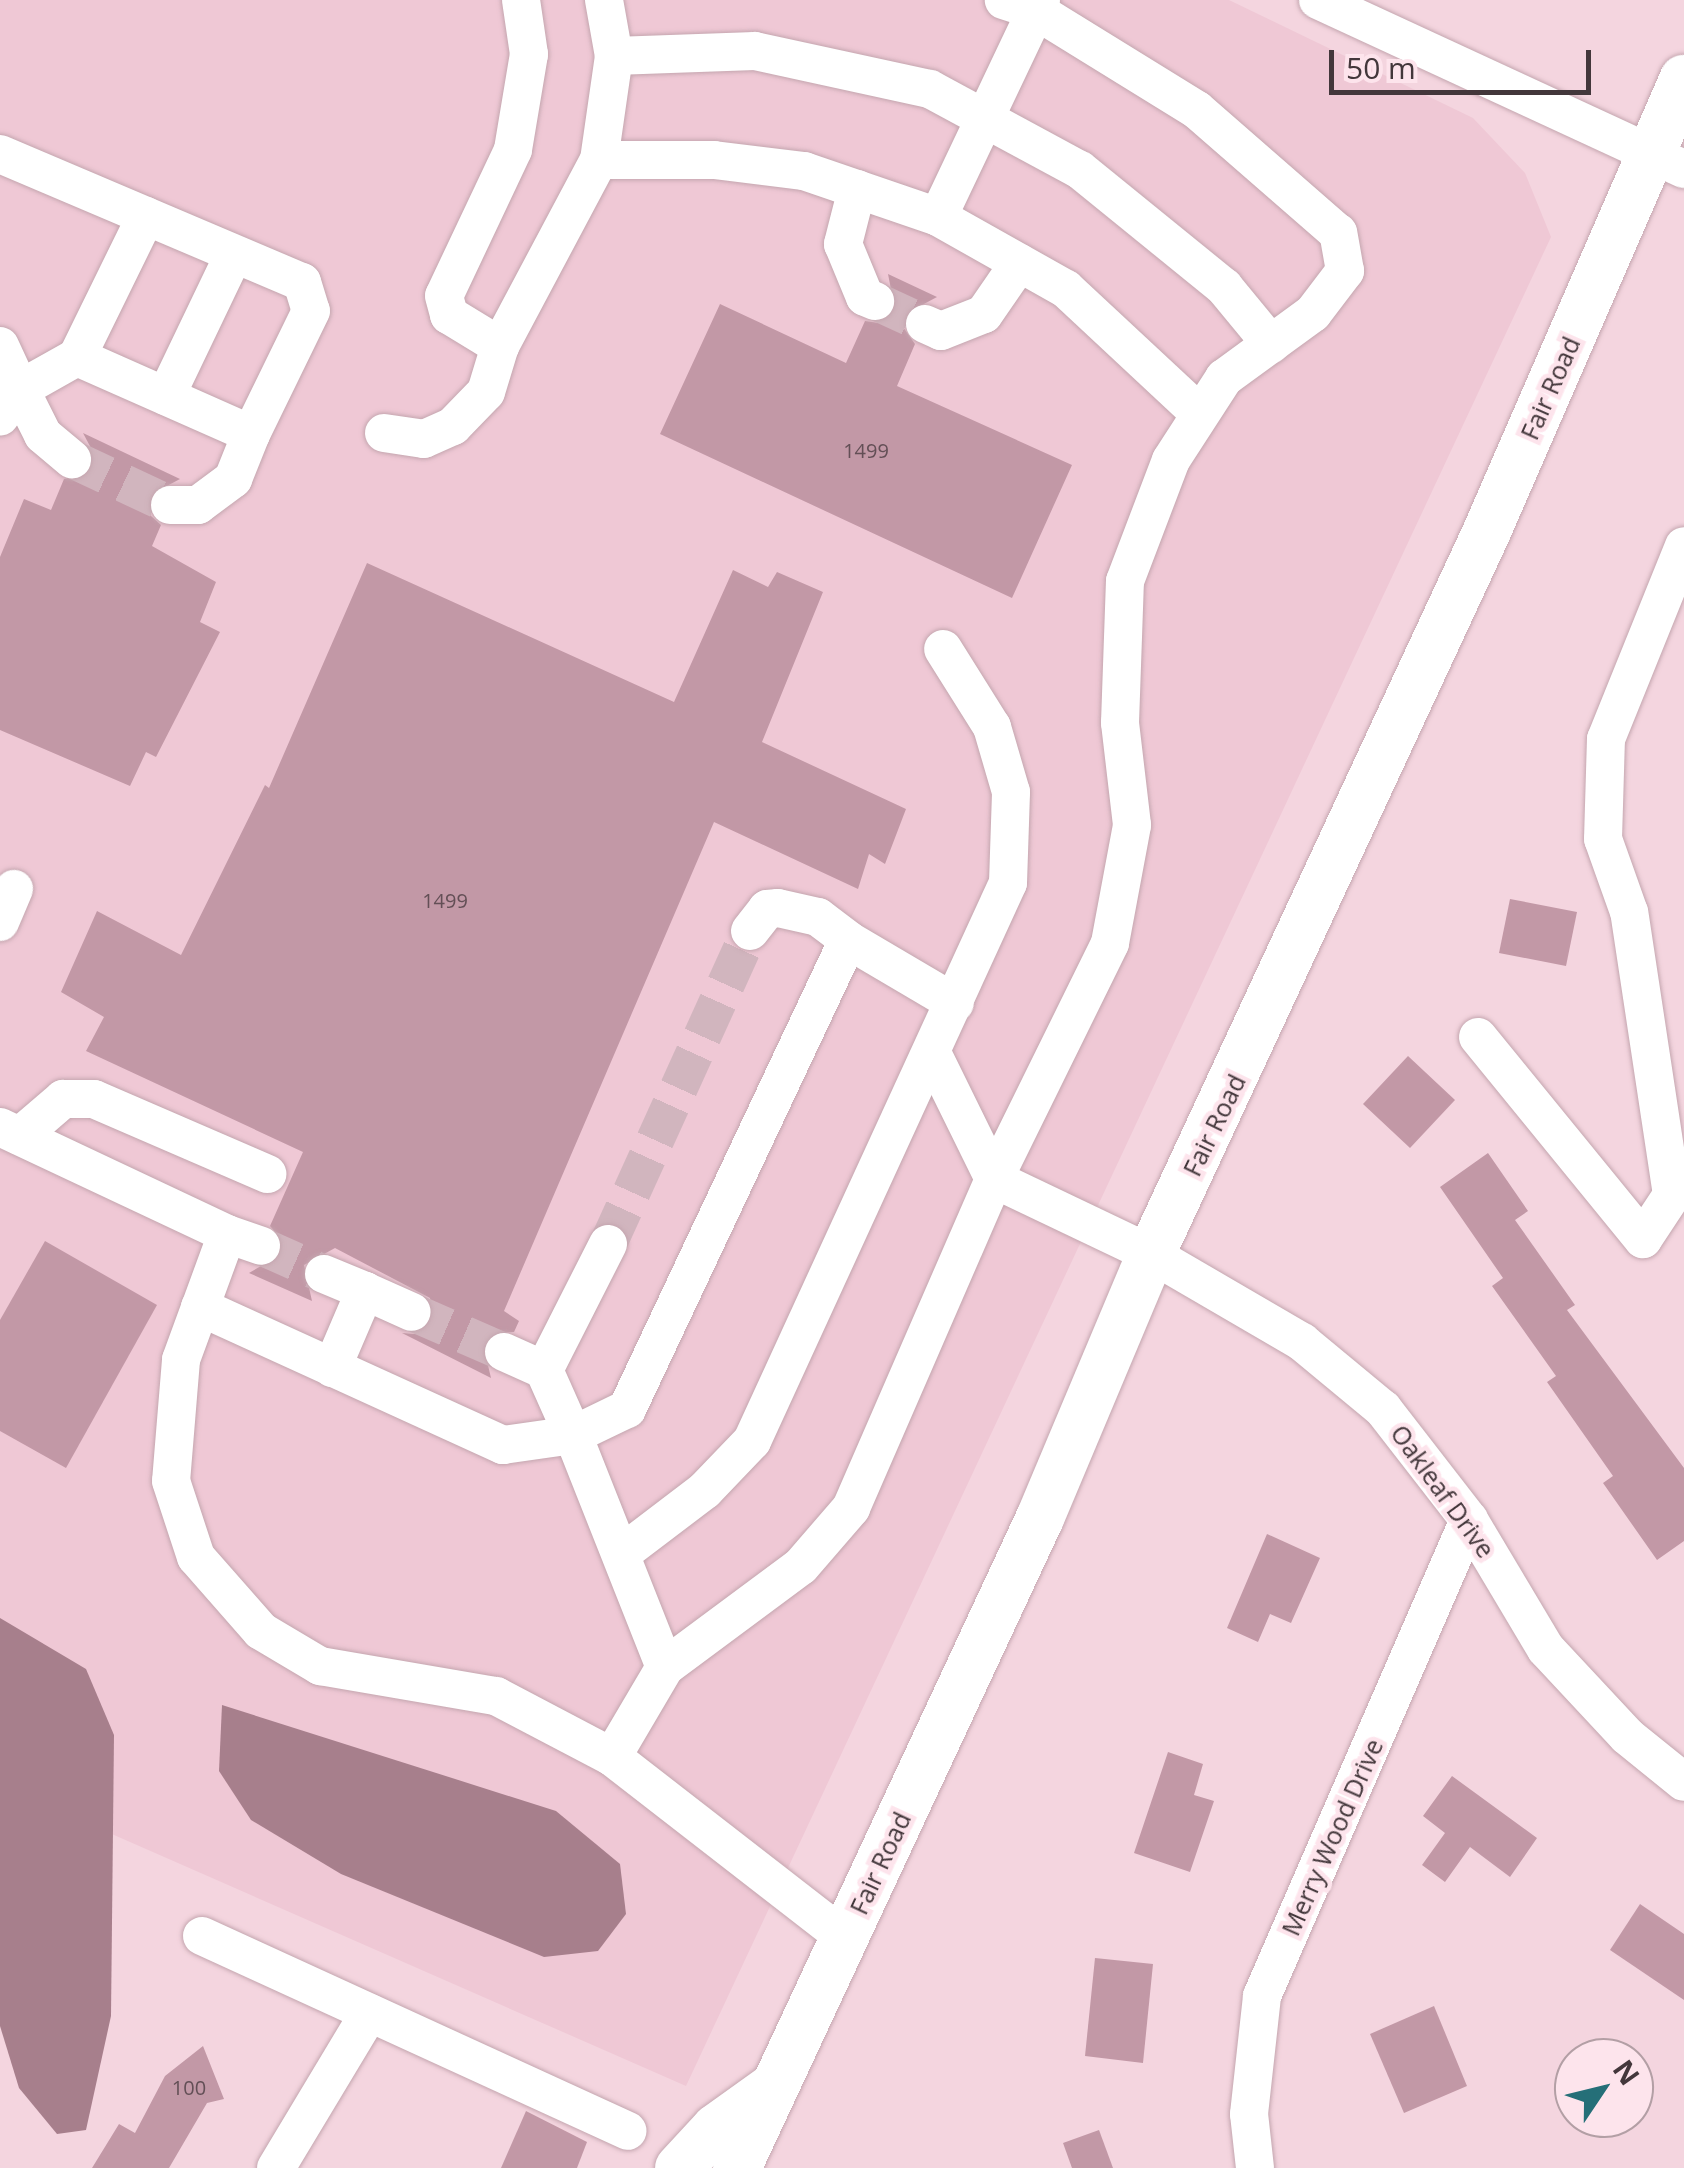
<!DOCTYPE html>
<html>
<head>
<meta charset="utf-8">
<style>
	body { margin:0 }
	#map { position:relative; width:1684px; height:2168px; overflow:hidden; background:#f4d5df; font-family:"Open Sans",sans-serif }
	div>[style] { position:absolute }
	.built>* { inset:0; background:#efc8d5 }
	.water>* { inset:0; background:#a77f8c }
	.building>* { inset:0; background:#c298a6 }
	.minor-tunnel>* { height:38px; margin-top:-19px; transform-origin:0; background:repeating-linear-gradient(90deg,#d1b5be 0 38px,transparent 0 57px) }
	.roads { filter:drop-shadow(0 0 2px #c4a6af) drop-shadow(0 0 2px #c4a6af) }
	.minor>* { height:38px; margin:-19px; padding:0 19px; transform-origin:19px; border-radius:19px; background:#fff }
	.major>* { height:48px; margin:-24px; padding:0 24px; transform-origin:24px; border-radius:24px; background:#fff }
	span { translate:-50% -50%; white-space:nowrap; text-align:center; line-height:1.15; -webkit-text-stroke:9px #fde4ec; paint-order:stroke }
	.number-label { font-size:20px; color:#634f56 }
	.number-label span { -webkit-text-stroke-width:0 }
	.street-label { font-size:25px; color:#43373b }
	.north { position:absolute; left:1554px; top:2038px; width:100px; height:100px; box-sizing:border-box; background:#fde4ec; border:2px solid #b39fa5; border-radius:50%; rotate:55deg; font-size:28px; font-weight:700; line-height:40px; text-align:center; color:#43373b }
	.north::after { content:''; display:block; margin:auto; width:35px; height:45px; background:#256f78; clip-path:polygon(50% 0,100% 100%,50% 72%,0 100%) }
	.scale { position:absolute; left:1329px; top:50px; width:262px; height:45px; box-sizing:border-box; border:5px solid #43373b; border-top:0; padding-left:12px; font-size:30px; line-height:35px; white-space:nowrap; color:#43373b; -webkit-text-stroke:8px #fde4ec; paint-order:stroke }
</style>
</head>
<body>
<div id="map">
	<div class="built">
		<i style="clip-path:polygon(0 0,1229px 0,1473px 118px,1525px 173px,1551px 237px,686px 2086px,0 1785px)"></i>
	</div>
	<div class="water">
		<i style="clip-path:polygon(0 1618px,86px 1669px,114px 1735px,111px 2016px,86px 2130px,57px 2134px,19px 2088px,0 2026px)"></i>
		<i style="clip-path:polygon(222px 1705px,556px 1811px,620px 1864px,626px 1914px,598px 1951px,544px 1957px,341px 1874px,251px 1820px,219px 1771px)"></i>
	</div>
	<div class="building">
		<i style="clip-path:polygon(888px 274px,937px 297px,905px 314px,903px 327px,915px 344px,897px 386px,1072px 465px,1012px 598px,660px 434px,720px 304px,846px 363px,865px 321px,879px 323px,895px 310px)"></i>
		<i style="clip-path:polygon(83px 433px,180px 479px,150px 495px,150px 515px,161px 525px,152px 546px,216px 582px,200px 622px,220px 632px,156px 757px,146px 752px,130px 786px,0 730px,0 557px,24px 499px,51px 510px,64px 479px,90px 473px,93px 452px)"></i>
		<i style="clip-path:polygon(367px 563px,674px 702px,733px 570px,768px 587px,777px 572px,823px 592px,762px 742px,906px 809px,885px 864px,869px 854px,858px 889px,714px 822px,504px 1311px,519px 1321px,514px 1332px,492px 1333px,483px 1344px,491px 1378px,402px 1333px,415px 1334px,432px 1322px,430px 1298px,335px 1248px,304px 1265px,312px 1301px,249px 1273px,282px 1254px,283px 1241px,270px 1226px,303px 1152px,86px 1051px,104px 1017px,61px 992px,97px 911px,181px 955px,265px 785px,269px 788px)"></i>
		<i style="clip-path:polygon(1510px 899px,1577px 912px,1566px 966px,1499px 953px)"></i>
		<i style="clip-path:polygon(1408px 1056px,1455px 1100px,1410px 1148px,1363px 1104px)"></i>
		<i style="clip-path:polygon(1488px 1153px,1528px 1211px,1515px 1220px,1575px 1305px,1567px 1310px,1684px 1468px,1684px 1541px,1657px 1560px,1603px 1483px,1613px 1476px,1547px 1382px,1556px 1376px,1492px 1286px,1503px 1278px,1440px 1187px)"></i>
		<i style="clip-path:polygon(45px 1241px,157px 1305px,66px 1468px,0 1431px,0 1320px)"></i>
		<i style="clip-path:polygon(1267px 1534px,1320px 1558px,1291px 1623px,1270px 1614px,1258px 1642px,1227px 1628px)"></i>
		<i style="clip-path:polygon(1168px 1752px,1203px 1764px,1194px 1795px,1214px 1801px,1190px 1872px,1134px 1853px)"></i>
		<i style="clip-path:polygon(1452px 1776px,1537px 1838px,1510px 1877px,1470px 1847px,1445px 1882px,1422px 1865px,1445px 1833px,1423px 1816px)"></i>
		<i style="clip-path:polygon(1640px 1904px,1684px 1934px,1684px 2000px,1610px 1950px)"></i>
		<i style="clip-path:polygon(1095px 1958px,1153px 1964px,1143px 2063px,1085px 2056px)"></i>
		<i style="clip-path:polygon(1434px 2006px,1467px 2086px,1404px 2113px,1370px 2034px)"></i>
		<i style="clip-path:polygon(203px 2046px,224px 2099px,207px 2103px,169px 2168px,92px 2168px,119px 2124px,135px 2133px,165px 2076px)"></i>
		<i style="clip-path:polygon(526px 2111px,587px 2142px,577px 2168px,501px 2168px)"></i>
		<i style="clip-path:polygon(1099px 2130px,1113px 2168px,1072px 2168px,1063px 2143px)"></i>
	</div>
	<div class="minor-tunnel">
		<i style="left:875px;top:301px;width:55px;rotate:24.7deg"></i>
		<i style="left:72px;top:459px;width:108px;rotate:25.1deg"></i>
		<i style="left:608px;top:1244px;width:344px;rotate:-65.6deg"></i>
		<i style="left:261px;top:1246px;width:69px;rotate:24deg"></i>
		<i style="left:412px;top:1312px;width:100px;rotate:23.5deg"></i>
	</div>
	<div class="roads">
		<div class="minor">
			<i style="left:521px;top:0;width:55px;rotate:81.6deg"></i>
			<i style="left:529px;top:54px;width:97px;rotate:99.5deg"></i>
			<i style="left:513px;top:150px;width:161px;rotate:115.3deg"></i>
			<i style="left:444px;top:296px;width:20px;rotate:75deg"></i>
			<i style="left:449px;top:315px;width:60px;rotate:31.3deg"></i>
			<i style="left:500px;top:346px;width:211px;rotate:-62deg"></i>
			<i style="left:604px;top:0;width:57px;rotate:79.9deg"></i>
			<i style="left:614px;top:56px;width:141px;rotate:-2deg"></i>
			<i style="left:755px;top:51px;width:179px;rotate:12.3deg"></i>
			<i style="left:930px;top:89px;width:170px;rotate:28.4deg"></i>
			<i style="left:1080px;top:170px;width:186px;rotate:39.1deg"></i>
			<i style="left:1224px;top:287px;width:74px;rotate:50.5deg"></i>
			<i style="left:1041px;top:0;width:240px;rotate:115.4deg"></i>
			<i style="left:938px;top:217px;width:147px;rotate:29.4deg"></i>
			<i style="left:1066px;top:289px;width:183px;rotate:43deg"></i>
			<i style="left:1318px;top:0;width:403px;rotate:24.8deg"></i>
			<i style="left:614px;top:56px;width:105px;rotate:98.2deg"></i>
			<i style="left:599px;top:160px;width:115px"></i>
			<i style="left:714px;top:160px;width:91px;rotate:7deg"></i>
			<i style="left:804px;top:171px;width:142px;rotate:18.9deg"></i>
			<i style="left:0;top:154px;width:328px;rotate:23deg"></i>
			<i style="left:302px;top:282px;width:30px;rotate:73deg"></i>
			<i style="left:311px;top:311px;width:137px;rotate:116deg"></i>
			<i style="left:251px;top:434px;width:190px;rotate:-156.1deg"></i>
			<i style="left:77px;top:357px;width:65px;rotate:150.7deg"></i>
			<i style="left:20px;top:389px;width:51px;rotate:63.4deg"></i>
			<i style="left:43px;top:435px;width:38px;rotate:40deg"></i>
			<i style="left:857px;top:189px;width:57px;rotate:104.3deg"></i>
			<i style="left:843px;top:244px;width:57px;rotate:67.5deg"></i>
			<i style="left:865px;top:297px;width:11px;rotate:22deg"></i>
			<i style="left:925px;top:324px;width:17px;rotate:24deg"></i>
			<i style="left:941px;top:331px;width:46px;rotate:-21.6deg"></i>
			<i style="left:984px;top:314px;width:62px;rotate:-55.5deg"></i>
			<i style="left:0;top:346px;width:47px;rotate:65.1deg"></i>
			<i style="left:20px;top:389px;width:34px;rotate:126deg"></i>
			<i style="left:77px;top:357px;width:157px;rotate:-63.9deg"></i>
			<i style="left:166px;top:396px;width:157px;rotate:-64.4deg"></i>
			<i style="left:384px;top:433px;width:40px;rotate:8.5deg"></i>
			<i style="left:424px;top:439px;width:32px;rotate:-24deg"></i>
			<i style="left:453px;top:426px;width:47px;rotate:-45.9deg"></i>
			<i style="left:486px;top:392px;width:48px;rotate:-73.1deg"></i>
			<i style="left:170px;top:505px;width:28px"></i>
			<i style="left:198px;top:505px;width:44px;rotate:-36.6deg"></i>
			<i style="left:233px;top:479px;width:48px;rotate:-68.2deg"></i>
			<i style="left:0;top:922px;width:36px;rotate:-67deg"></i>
			<i style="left:750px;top:931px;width:28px;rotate:-52deg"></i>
			<i style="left:767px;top:909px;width:11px;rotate:-5deg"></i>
			<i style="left:778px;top:908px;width:41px;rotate:12.7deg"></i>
			<i style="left:818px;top:917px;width:38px;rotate:37deg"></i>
			<i style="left:1478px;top:1037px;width:261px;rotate:50.8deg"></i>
			<i style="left:1643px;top:1239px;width:53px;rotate:-56.6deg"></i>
			<i style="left:1672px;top:1195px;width:286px;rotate:-98.6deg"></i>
			<i style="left:1629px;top:912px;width:77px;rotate:-109.6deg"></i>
			<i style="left:1603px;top:839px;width:100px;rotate:-88.3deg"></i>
			<i style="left:1606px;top:739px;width:208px;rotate:-68deg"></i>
			<i style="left:933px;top:1055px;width:138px;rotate:63.8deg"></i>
			<i style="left:994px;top:1179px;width:263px;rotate:-63.8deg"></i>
			<i style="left:1110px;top:943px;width:120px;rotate:-79.4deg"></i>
			<i style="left:1132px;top:825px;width:103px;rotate:-96.7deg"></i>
			<i style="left:1120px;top:723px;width:142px;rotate:-88deg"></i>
			<i style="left:1125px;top:581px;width:129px;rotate:-69.2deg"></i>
			<i style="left:1171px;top:460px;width:98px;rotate:-57.1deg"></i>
			<i style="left:1224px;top:378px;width:110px;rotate:-36.1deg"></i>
			<i style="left:1313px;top:313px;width:53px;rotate:-52.7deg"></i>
			<i style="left:1345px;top:271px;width:39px;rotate:-100deg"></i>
			<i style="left:1338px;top:233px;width:187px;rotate:-138.9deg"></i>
			<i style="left:1197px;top:110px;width:188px;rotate:-148.3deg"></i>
			<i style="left:1037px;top:11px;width:35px;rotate:-162deg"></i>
			<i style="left:0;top:1127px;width:251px;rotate:25.2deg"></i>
			<i style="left:227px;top:1234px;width:134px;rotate:110.1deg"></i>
			<i style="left:181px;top:1360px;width:121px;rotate:94.7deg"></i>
			<i style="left:171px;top:1481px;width:80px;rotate:71.8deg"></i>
			<i style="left:196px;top:1557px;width:98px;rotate:48.7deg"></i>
			<i style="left:261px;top:1631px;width:69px;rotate:30.7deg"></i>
			<i style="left:320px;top:1666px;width:179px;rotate:9.7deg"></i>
			<i style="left:496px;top:1696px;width:131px;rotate:27.7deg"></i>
			<i style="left:612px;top:1757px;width:295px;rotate:37.8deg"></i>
			<i style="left:20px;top:1136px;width:57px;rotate:-40.7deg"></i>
			<i style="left:63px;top:1099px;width:31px"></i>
			<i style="left:94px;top:1099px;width:189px;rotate:23.4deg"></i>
			<i style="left:227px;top:1234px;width:36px;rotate:19deg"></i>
			<i style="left:608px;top:1244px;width:141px;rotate:116.9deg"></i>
			<i style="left:544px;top:1370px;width:71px;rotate:66deg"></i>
			<i style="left:573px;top:1435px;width:60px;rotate:-25.7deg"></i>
			<i style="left:627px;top:1409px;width:518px;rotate:-64.77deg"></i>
			<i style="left:848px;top:940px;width:124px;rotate:30.5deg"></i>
			<i style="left:324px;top:1274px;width:44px;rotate:22.5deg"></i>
			<i style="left:200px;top:1307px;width:333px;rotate:24.5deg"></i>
			<i style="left:503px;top:1445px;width:71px;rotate:-8.1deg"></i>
			<i style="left:573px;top:1435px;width:250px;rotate:68.4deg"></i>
			<i style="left:504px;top:1352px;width:44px;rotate:24.2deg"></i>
			<i style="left:332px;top:1368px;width:84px;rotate:-66.8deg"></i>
			<i style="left:365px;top:1291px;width:51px;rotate:24.1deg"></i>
			<i style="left:621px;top:1554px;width:106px;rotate:-37.3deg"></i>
			<i style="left:705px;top:1490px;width:68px;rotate:-46.2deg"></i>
			<i style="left:752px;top:1441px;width:614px;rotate:-65.36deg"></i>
			<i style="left:1008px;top:883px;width:91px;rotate:-88.1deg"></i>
			<i style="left:1011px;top:792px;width:68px;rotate:-106.3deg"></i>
			<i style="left:992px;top:727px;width:92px;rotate:-122.1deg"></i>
			<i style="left:612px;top:1757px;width:104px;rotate:-59.5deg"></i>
			<i style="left:665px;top:1667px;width:169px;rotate:-36.6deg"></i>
			<i style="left:801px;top:1566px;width:77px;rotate:-49.2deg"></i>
			<i style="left:851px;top:1508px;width:359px;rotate:-66.5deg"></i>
			<i style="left:994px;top:1179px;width:174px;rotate:25.5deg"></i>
			<i style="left:1151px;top:1254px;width:175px;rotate:30.2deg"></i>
			<i style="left:1302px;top:1342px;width:105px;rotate:39.6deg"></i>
			<i style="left:1383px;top:1409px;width:140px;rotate:52.2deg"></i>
			<i style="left:1469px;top:1520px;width:150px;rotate:59.2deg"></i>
			<i style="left:1546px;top:1649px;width:119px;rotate:47deg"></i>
			<i style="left:1627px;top:1736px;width:73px;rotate:38.9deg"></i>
			<i style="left:202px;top:1936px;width:468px;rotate:24.6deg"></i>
			<i style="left:276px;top:2168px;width:181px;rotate:-59deg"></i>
			<i style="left:1255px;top:2168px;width:54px;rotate:-96.3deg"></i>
			<i style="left:1249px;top:2114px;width:119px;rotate:-83.7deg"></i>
			<i style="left:1262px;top:1996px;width:519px;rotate:-66.5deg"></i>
		</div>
		<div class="major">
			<i style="left:679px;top:2168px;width:54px;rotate:-47.2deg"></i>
			<i style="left:716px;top:2128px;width:70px;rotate:-35.7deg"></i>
			<i style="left:737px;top:2168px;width:717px;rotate:-65.01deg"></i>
			<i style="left:1040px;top:1518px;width:286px;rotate:-67.2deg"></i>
			<i style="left:1151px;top:1254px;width:797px;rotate:-65.07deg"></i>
			<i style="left:1487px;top:531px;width:493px;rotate:-66.5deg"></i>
		</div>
	</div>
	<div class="number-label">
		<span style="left:866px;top:450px">1499</span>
		<span style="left:445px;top:900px">1499</span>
		<span style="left:189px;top:2087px">100</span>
	</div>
	<div class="street-label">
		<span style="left:1550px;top:388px;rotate:-66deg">Fair Road</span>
		<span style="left:1214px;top:1125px;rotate:-64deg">Fair Road</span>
		<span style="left:1443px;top:1491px;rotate:54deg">Oakleaf Drive</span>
		<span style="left:1332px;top:1837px;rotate:-66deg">Merry Wood Drive</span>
		<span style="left:880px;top:1863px;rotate:-65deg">Fair Road</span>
	</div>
	<div class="north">N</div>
	<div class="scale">50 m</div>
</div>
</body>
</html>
